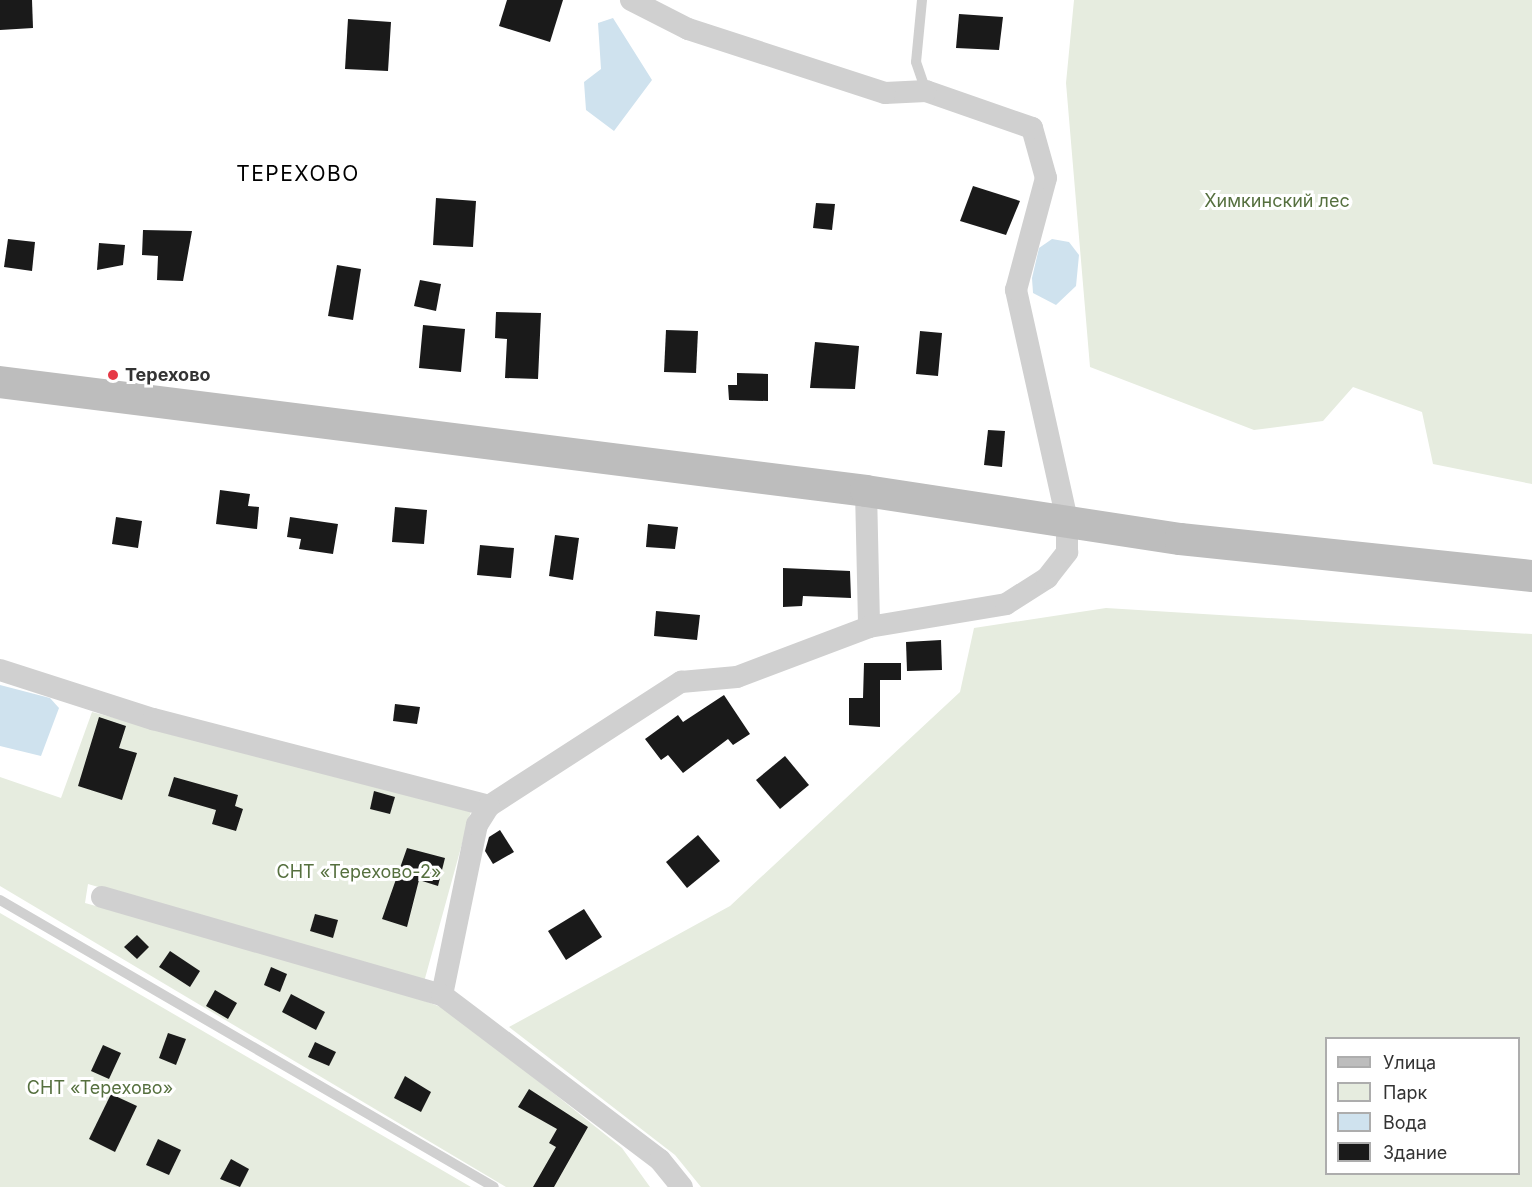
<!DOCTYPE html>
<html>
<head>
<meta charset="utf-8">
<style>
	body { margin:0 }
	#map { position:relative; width:1532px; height:1187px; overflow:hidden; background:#fff; font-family:Inter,sans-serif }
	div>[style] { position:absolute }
	.green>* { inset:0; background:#e6ecdf }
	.water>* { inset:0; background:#cfe2ee }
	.building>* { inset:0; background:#1a1a1a }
	.service>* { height:10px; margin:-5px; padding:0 5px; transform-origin:5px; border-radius:5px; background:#d0d0d0 }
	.minor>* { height:22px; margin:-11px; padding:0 11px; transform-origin:11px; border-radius:11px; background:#d0d0d0 }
	.secondary>* { height:32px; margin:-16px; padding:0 16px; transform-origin:16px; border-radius:16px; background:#bdbdbd }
	.dots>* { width:16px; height:16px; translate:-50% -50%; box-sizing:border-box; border:3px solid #fff; border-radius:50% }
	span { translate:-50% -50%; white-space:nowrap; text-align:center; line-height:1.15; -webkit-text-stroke:6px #fff; paint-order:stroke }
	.park-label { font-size:18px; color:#56703f }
	.poi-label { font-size:18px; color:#333; font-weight:700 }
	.left { translate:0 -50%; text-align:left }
	.quarter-label { font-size:21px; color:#000; letter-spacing:1.5px }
	.legend { position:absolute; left:1325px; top:1037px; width:195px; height:138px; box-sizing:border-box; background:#fff; border:2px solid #adadad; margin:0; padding:8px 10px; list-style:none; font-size:18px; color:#333 }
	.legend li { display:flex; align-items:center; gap:12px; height:30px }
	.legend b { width:30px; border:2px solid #adadad }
</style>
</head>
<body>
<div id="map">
	<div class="green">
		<i style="clip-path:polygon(1074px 0,1532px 0,1532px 484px,1433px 464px,1422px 412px,1353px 387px,1323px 421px,1254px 430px,1090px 367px,1066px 83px)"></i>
		<i style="clip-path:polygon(evenodd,1106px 608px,1532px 634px,1532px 1187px,701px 1187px,675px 1155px,509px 1027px,730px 906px,960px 692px,974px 628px,1106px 608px,1326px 1038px,1518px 1038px,1518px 1174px,1326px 1174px,1326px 1038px)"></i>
		<i style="clip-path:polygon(92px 712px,471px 811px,424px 982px,88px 884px,85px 903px,391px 988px,451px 1011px,622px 1148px,650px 1187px,506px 1187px,0 886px,0 777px,61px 798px)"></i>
		<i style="clip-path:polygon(0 913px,471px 1187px,0 1187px)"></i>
	</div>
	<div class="water">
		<i style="clip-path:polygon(613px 18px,652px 80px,614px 131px,586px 110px,584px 82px,601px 69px,598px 23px)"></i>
		<i style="clip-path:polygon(1052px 239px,1069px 242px,1079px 255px,1076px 286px,1056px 305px,1033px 293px,1032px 278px,1039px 248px)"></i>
		<i style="clip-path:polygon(0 685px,50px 698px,59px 708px,41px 756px,0 746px)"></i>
	</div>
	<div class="building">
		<i style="clip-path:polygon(0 0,32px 0,33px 28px,0 30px)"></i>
		<i style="clip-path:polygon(507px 0,563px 0,550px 42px,499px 26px)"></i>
		<i style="clip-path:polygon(959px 14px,1003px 17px,999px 50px,956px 48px)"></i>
		<i style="clip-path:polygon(348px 19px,391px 22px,388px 71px,345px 69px)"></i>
		<i style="clip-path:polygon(973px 186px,1020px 201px,1006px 235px,960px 221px)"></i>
		<i style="clip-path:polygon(436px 198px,476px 201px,473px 247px,433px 245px)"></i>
		<i style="clip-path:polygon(816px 203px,835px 204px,832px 230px,813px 228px)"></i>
		<i style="clip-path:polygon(143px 230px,192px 231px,183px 281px,157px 280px,158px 256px,142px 255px)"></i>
		<i style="clip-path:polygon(8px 239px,35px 242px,32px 271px,4px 267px)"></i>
		<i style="clip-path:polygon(99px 243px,125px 245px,123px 265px,97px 270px)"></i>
		<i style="clip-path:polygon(337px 265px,361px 269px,353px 320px,328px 316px)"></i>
		<i style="clip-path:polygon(420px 280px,441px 284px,436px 311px,414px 306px)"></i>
		<i style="clip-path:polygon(496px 312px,541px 313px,538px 379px,505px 378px,507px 339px,495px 338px)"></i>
		<i style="clip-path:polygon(423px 325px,465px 329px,461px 372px,419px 368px)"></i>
		<i style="clip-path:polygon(666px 330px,698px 331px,696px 373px,664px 372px)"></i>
		<i style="clip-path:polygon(920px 331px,942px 333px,938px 376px,916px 374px)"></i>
		<i style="clip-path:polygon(815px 342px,859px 346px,855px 389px,810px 388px)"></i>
		<i style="clip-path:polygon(737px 373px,768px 374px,768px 401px,729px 400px,728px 385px,737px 385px)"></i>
		<i style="clip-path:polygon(988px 430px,1005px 431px,1002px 467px,984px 465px)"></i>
		<i style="clip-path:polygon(220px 490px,250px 494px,248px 506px,259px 507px,257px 529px,216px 524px)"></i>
		<i style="clip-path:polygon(395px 507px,427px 510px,424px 544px,392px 542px)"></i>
		<i style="clip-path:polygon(116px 517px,142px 521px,138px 548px,112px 544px)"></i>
		<i style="clip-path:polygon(290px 517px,338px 524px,333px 554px,299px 549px,301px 539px,287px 537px)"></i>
		<i style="clip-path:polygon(648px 524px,678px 527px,675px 549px,646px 547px)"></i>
		<i style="clip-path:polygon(555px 535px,579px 538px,573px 580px,549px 576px)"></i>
		<i style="clip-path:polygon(480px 545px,514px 548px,511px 578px,477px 575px)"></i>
		<i style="clip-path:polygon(783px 568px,850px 571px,851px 598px,803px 596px,802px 606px,783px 607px)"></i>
		<i style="clip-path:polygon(656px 611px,700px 615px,697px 640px,654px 636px)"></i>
		<i style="clip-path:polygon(941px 640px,942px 670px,907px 671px,906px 642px)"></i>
		<i style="clip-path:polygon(864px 663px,901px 663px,901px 680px,880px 680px,880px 727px,849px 725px,849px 698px,863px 698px)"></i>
		<i style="clip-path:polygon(724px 695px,750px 734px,733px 745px,728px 739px,683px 773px,668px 755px,661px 760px,645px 739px,678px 715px,683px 722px)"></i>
		<i style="clip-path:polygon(395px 704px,420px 707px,417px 724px,393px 721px)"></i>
		<i style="clip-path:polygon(99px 717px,126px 726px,119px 748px,137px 753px,122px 800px,78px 786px)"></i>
		<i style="clip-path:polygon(785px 756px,809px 785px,780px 809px,756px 780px)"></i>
		<i style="clip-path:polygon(174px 777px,238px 795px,235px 806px,243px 809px,236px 831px,212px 824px,216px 810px,168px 796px)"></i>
		<i style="clip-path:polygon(374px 791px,395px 797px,390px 814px,370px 809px)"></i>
		<i style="clip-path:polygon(500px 830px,514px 852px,493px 864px,485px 851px,489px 837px)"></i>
		<i style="clip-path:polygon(698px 835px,720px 861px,687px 888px,666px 862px)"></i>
		<i style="clip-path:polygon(407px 848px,445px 858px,438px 886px,419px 880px,407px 927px,382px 919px)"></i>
		<i style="clip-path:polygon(584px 909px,602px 937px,566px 960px,548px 931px)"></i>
		<i style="clip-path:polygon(315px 914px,338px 920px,333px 938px,310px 931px)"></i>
		<i style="clip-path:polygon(137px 935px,149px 947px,137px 959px,124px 947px)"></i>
		<i style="clip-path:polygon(170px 951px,200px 971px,190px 987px,159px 967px)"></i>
		<i style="clip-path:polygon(271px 967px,287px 974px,280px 992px,264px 985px)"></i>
		<i style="clip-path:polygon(215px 990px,237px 1003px,228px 1019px,206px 1006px)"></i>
		<i style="clip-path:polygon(291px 994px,325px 1012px,316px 1030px,282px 1012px)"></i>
		<i style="clip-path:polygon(168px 1033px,186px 1039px,176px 1065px,159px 1058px)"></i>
		<i style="clip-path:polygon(315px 1042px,336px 1052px,329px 1066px,308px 1057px)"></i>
		<i style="clip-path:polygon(103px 1045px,121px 1053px,109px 1079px,91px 1071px)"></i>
		<i style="clip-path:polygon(405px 1076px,431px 1092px,421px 1112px,394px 1098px)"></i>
		<i style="clip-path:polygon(529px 1089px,588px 1127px,554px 1187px,533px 1187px,556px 1147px,549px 1143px,557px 1129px,518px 1107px)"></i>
		<i style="clip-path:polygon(111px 1094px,137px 1106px,115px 1152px,89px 1139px)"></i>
		<i style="clip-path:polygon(158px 1139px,181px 1150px,169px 1175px,146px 1165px)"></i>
		<i style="clip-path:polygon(231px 1159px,249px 1169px,240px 1187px,220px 1179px)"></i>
	</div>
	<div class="service">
		<i style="left:922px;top:0;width:62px;rotate:95.5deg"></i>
		<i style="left:916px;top:62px;width:31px;rotate:71deg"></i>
		<i style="left:0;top:900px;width:571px;rotate:30.16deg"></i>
	</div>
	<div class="minor">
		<i style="left:866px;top:491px;width:136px;rotate:88.7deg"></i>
		<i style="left:0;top:670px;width:161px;rotate:17.8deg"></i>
		<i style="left:153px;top:719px;width:347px;rotate:14.5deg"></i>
		<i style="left:489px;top:806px;width:229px;rotate:-32.9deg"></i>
		<i style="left:681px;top:682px;width:56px;rotate:-5.1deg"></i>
		<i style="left:737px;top:677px;width:141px;rotate:-20.7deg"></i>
		<i style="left:869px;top:627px;width:139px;rotate:-9.5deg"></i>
		<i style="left:1006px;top:604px;width:49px;rotate:-32.4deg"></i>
		<i style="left:1047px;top:578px;width:33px;rotate:-52deg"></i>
		<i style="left:1067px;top:552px;width:32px;rotate:-90deg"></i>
		<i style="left:1067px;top:520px;width:236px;rotate:-102.5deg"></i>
		<i style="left:1016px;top:290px;width:116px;rotate:-75deg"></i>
		<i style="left:1046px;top:178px;width:52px;rotate:-105.6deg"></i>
		<i style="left:1032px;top:128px;width:112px;rotate:-160.8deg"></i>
		<i style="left:926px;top:91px;width:41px;rotate:177.2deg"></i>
		<i style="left:885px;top:93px;width:207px;rotate:-162deg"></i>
		<i style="left:688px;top:29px;width:64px;rotate:-153deg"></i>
		<i style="left:102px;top:897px;width:354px;rotate:16.1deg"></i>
		<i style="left:442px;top:995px;width:174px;rotate:-78.4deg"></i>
		<i style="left:477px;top:825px;width:22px;rotate:-58deg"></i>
		<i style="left:442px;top:995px;width:273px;rotate:37.1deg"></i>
		<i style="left:660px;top:1160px;width:35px;rotate:51deg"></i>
	</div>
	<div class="secondary">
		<i style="left:0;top:382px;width:873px;rotate:7.17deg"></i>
		<i style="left:866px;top:491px;width:318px;rotate:8.7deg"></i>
		<i style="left:1180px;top:539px;width:354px;rotate:6deg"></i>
	</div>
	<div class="dots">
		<i style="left:113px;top:375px;background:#e63946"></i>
	</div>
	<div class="park-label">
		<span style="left:1277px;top:201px">Химкинский лес</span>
		<span style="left:359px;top:872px">СНТ «Терехово-2»</span>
		<span style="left:100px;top:1088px">СНТ «Терехово»</span>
	</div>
	<div class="poi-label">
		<span class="left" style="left:125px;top:375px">Терехово</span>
	</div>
	<div class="quarter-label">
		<span style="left:298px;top:174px">ТЕРЕХОВО</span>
	</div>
	<ul class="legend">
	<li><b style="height:8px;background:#bdbdbd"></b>Улица</li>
	<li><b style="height:16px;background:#e6ecdf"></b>Парк</li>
	<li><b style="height:16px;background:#cfe2ee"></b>Вода</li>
	<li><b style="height:16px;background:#1a1a1a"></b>Здание</li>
	</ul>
</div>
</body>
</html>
